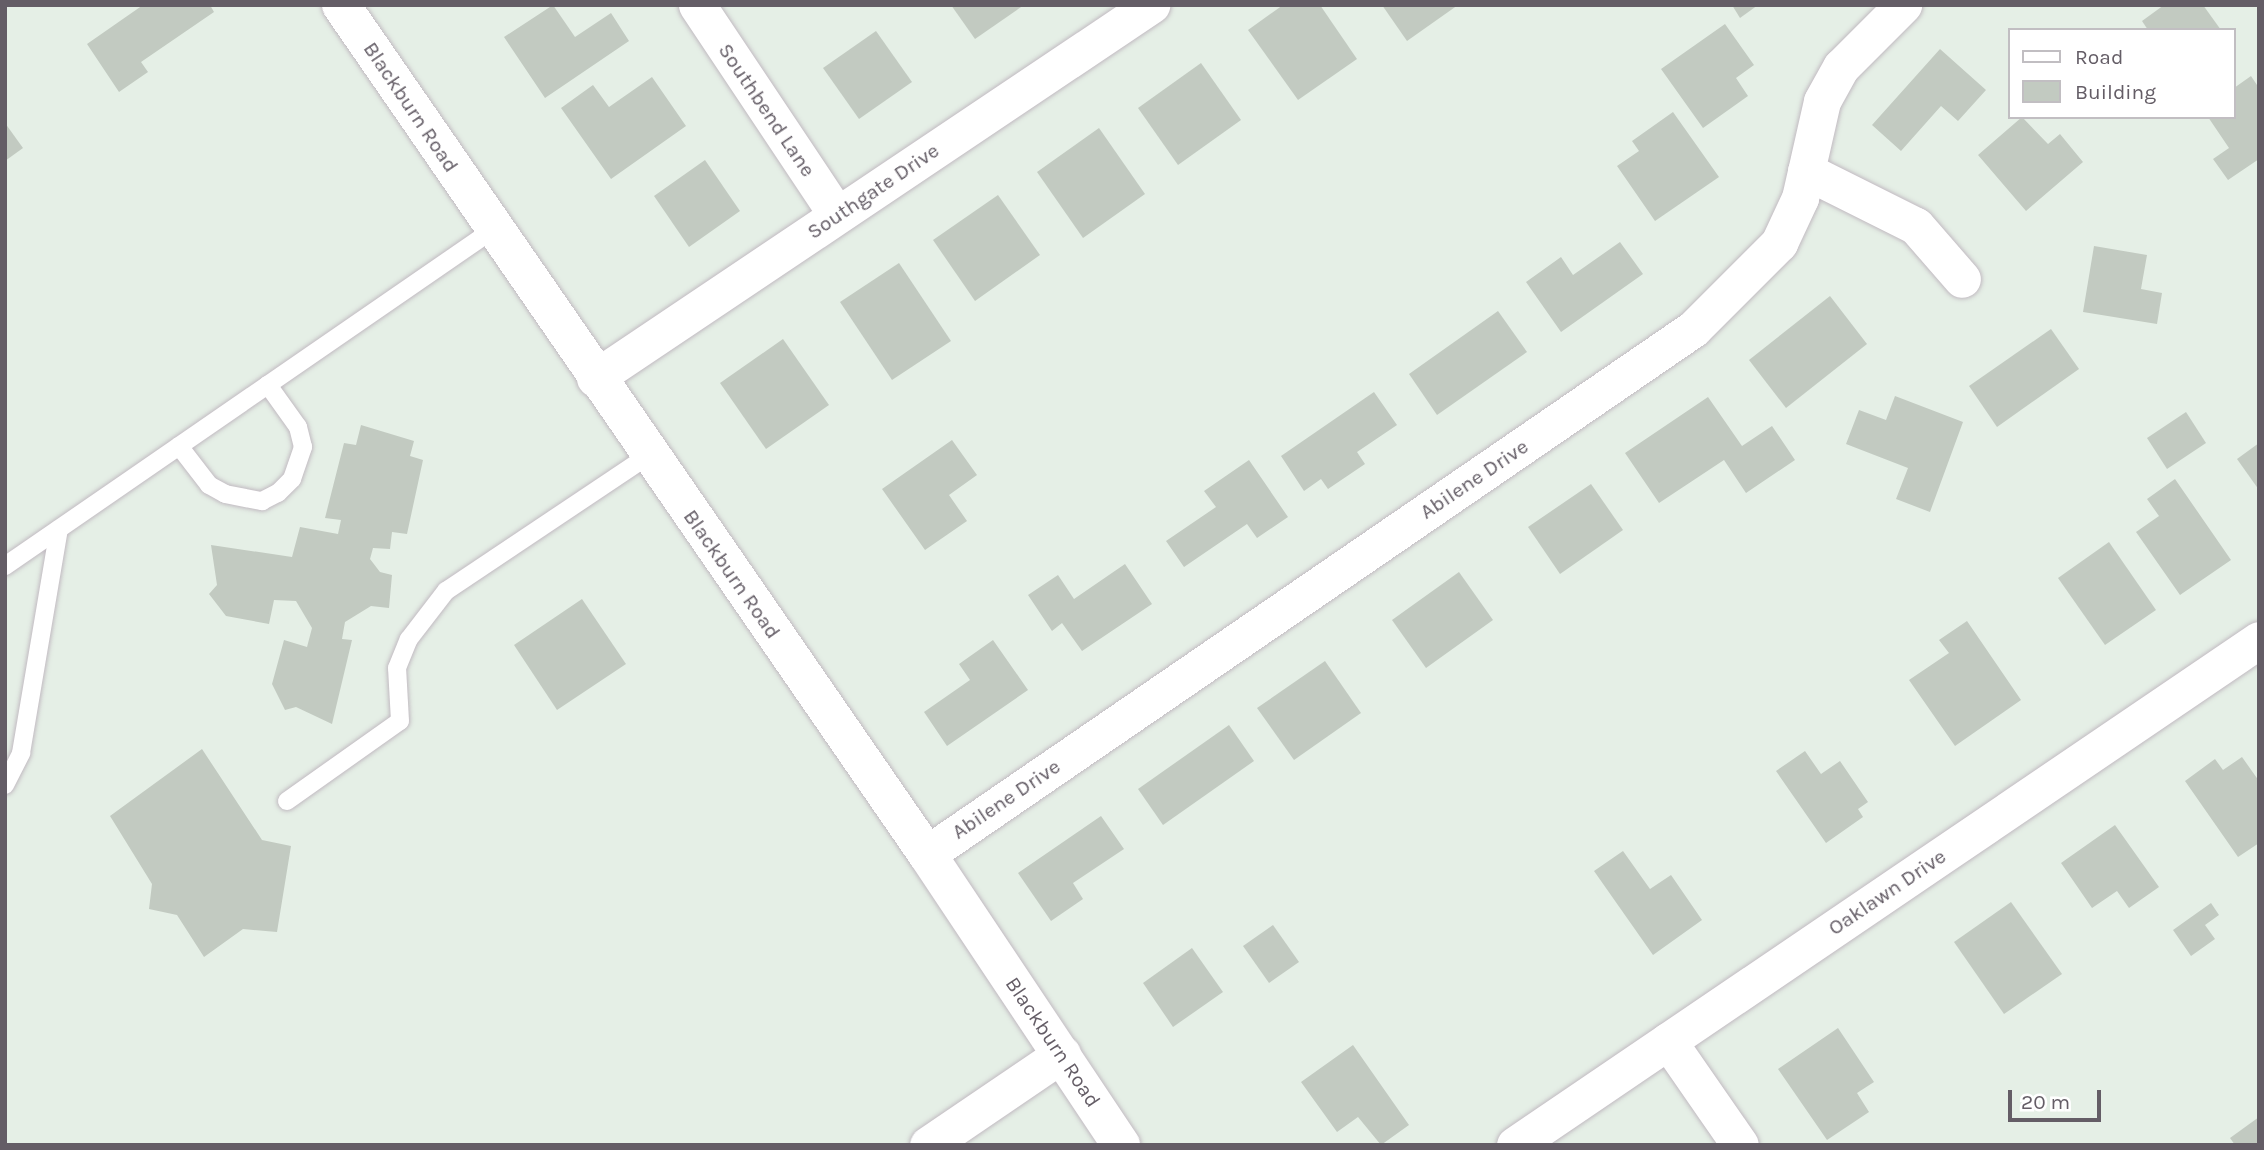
<!DOCTYPE html>
<html>
<head>
<meta charset="utf-8">
<style>
	body { margin:0 }
	#map { position:relative; width:2264px; height:1150px; overflow:hidden; background:#e5efe6; font-family:Karla,sans-serif }
	div>[style] { position:absolute }
	.building>* { inset:0; background:#c2cac1 }
	.roads { filter:drop-shadow(0 0 2px #c1bac1) drop-shadow(0 0 2px #c1bac1) }
	.lane>* { height:18px; margin:-9px; padding:0 9px; transform-origin:9px; border-radius:9px; background:#fff }
	.street>* { height:37px; margin:-18.5px; padding:0 18.5px; transform-origin:18.5px; border-radius:18.5px; background:#fff }
	.secondary>* { height:38px; margin:-19px; padding:0 19px; transform-origin:19px; border-radius:19px; background:#fff }
	span { translate:-50% -50%; white-space:nowrap; text-align:center; line-height:1.15; -webkit-text-stroke:7px #fff; paint-order:stroke }
	.street-label { font-size:21px; color:#645d66 }
	.frame { position:absolute; inset:0; border:7px solid #645d66; pointer-events:none }
	.legend { position:absolute; left:2008px; top:28px; width:228px; height:91px; box-sizing:border-box; background:#fff; border:2px solid #c1bec2; margin:0; padding:9px 12px; list-style:none; font-size:21px; color:#645d66 }
	.legend li { display:flex; align-items:center; gap:14px; height:35px }
	.legend b { width:35px; border:2px solid #c1bec2 }
	.scale { position:absolute; left:2008px; top:1090px; width:93px; height:32px; box-sizing:border-box; border:4px solid #645d66; border-top:0; padding-left:9px; font-size:21px; line-height:24px; white-space:nowrap; color:#645d66; -webkit-text-stroke:5px #fff; paint-order:stroke }
</style>
</head>
<body>
<div id="map">
	<div class="building">
		<i style="clip-path:polygon(143px 5px,210px 5px,214px 12px,141px 62px,148px 72px,119px 92px,87px 44px)"></i>
		<i style="clip-path:polygon(553px 5px,575px 37px,611px 13px,629px 41px,545px 98px,504px 37px)"></i>
		<i style="clip-path:polygon(951px 5px,1024px 5px,975px 39px)"></i>
		<i style="clip-path:polygon(1283px 5px,1320px 5px,1357px 59px,1298px 100px,1248px 30px)"></i>
		<i style="clip-path:polygon(1382px 5px,1458px 5px,1407px 41px)"></i>
		<i style="clip-path:polygon(1732px 5px,1758px 5px,1740px 18px)"></i>
		<i style="clip-path:polygon(2164px 5px,2203px 5px,2221px 30px,2148px 30px,2142px 21px)"></i>
		<i style="clip-path:polygon(1725px 24px,1754px 65px,1736px 78px,1748px 96px,1703px 128px,1661px 69px)"></i>
		<i style="clip-path:polygon(876px 31px,912px 82px,859px 119px,823px 68px)"></i>
		<i style="clip-path:polygon(1940px 49px,1986px 90px,1958px 121px,1941px 106px,1901px 151px,1872px 125px)"></i>
		<i style="clip-path:polygon(1201px 63px,1241px 120px,1178px 165px,1138px 108px)"></i>
		<i style="clip-path:polygon(2251px 76px,2259px 88px,2259px 159px,2228px 180px,2213px 159px,2229px 148px,2208px 117px,2234px 117px,2234px 88px)"></i>
		<i style="clip-path:polygon(652px 77px,686px 126px,611px 179px,561px 108px,593px 85px,609px 107px)"></i>
		<i style="clip-path:polygon(1673px 112px,1719px 177px,1655px 221px,1617px 166px,1639px 151px,1632px 141px)"></i>
		<i style="clip-path:polygon(2022px 117px,2048px 144px,2060px 134px,2083px 162px,2026px 211px,1978px 155px)"></i>
		<i style="clip-path:polygon(5px 123px,23px 148px,5px 161px)"></i>
		<i style="clip-path:polygon(1099px 128px,1145px 194px,1083px 238px,1037px 172px)"></i>
		<i style="clip-path:polygon(705px 160px,740px 211px,689px 247px,654px 196px)"></i>
		<i style="clip-path:polygon(998px 195px,1040px 255px,975px 301px,933px 240px)"></i>
		<i style="clip-path:polygon(1620px 242px,1643px 274px,1561px 332px,1526px 282px,1561px 257px,1573px 275px)"></i>
		<i style="clip-path:polygon(2094px 246px,2147px 255px,2141px 289px,2162px 293px,2157px 324px,2083px 312px)"></i>
		<i style="clip-path:polygon(899px 263px,951px 341px,892px 380px,840px 302px)"></i>
		<i style="clip-path:polygon(1830px 296px,1867px 344px,1786px 408px,1749px 360px)"></i>
		<i style="clip-path:polygon(1498px 311px,1527px 352px,1437px 415px,1409px 374px)"></i>
		<i style="clip-path:polygon(2051px 329px,2079px 369px,1997px 427px,1969px 386px)"></i>
		<i style="clip-path:polygon(783px 339px,829px 405px,766px 449px,720px 383px)"></i>
		<i style="clip-path:polygon(1374px 392px,1397px 425px,1357px 452px,1365px 464px,1328px 489px,1321px 479px,1304px 491px,1281px 456px)"></i>
		<i style="clip-path:polygon(1895px 396px,1963px 422px,1930px 512px,1896px 499px,1908px 468px,1846px 444px,1859px 410px,1886px 420px)"></i>
		<i style="clip-path:polygon(1708px 397px,1742px 446px,1772px 426px,1795px 460px,1746px 493px,1724px 460px,1659px 503px,1625px 453px)"></i>
		<i style="clip-path:polygon(2186px 412px,2206px 443px,2167px 469px,2147px 438px)"></i>
		<i style="clip-path:polygon(361px 425px,414px 441px,410px 456px,423px 460px,407px 534px,392px 532px,390px 549px,373px 548px,370px 559px,380px 572px,392px 575px,389px 608px,371px 606px,345px 622px,342px 639px,352px 640px,332px 724px,296px 707px,285px 710px,272px 684px,284px 640px,307px 647px,312px 628px,296px 601px,274px 600px,269px 624px,226px 616px,209px 594px,217px 585px,211px 545px,292px 557px,300px 527px,338px 534px,341px 520px,325px 518px,344px 443px,356px 445px)"></i>
		<i style="clip-path:polygon(952px 440px,977px 475px,949px 495px,967px 521px,925px 550px,882px 489px)"></i>
		<i style="clip-path:polygon(2259px 443px,2259px 490px,2237px 459px)"></i>
		<i style="clip-path:polygon(1249px 460px,1288px 517px,1257px 538px,1247px 524px,1184px 567px,1166px 541px,1216px 507px,1204px 491px)"></i>
		<i style="clip-path:polygon(2175px 479px,2231px 560px,2180px 595px,2136px 532px,2159px 516px,2147px 499px)"></i>
		<i style="clip-path:polygon(1591px 484px,1623px 530px,1560px 574px,1528px 527px)"></i>
		<i style="clip-path:polygon(2109px 542px,2156px 610px,2105px 645px,2058px 578px)"></i>
		<i style="clip-path:polygon(1125px 564px,1152px 604px,1082px 651px,1062px 623px,1052px 631px,1028px 595px,1058px 575px,1074px 599px)"></i>
		<i style="clip-path:polygon(1459px 572px,1493px 620px,1426px 668px,1392px 620px)"></i>
		<i style="clip-path:polygon(582px 599px,626px 664px,557px 710px,514px 645px)"></i>
		<i style="clip-path:polygon(1967px 621px,2021px 700px,1955px 746px,1909px 680px,1949px 653px,1939px 640px)"></i>
		<i style="clip-path:polygon(993px 640px,1028px 690px,947px 746px,924px 712px,970px 680px,959px 664px)"></i>
		<i style="clip-path:polygon(1325px 661px,1361px 713px,1294px 760px,1257px 708px)"></i>
		<i style="clip-path:polygon(1229px 725px,1254px 761px,1163px 825px,1138px 789px)"></i>
		<i style="clip-path:polygon(202px 749px,262px 840px,291px 846px,277px 932px,243px 929px,204px 957px,177px 915px,149px 909px,152px 884px,110px 816px)"></i>
		<i style="clip-path:polygon(1805px 751px,1821px 774px,1840px 761px,1868px 802px,1858px 809px,1863px 817px,1826px 843px,1776px 771px)"></i>
		<i style="clip-path:polygon(2242px 757px,2259px 781px,2259px 843px,2238px 857px,2185px 781px,2215px 759px,2223px 770px)"></i>
		<i style="clip-path:polygon(1101px 816px,1124px 849px,1073px 883px,1083px 899px,1051px 921px,1018px 873px)"></i>
		<i style="clip-path:polygon(2115px 825px,2159px 887px,2129px 908px,2117px 891px,2092px 908px,2061px 863px)"></i>
		<i style="clip-path:polygon(1623px 851px,1650px 889px,1671px 875px,1702px 920px,1653px 955px,1594px 871px)"></i>
		<i style="clip-path:polygon(2011px 902px,2062px 974px,2004px 1014px,1954px 942px)"></i>
		<i style="clip-path:polygon(2211px 903px,2219px 915px,2205px 925px,2215px 939px,2191px 956px,2173px 930px)"></i>
		<i style="clip-path:polygon(1273px 925px,1299px 962px,1269px 983px,1243px 946px)"></i>
		<i style="clip-path:polygon(1192px 948px,1223px 992px,1173px 1027px,1143px 983px)"></i>
		<i style="clip-path:polygon(1838px 1028px,1874px 1082px,1857px 1093px,1869px 1112px,1827px 1140px,1778px 1069px)"></i>
		<i style="clip-path:polygon(1353px 1045px,1409px 1125px,1381px 1145px,1358px 1117px,1337px 1132px,1301px 1082px)"></i>
		<i style="clip-path:polygon(2259px 1117px,2259px 1145px,2235px 1145px,2230px 1138px)"></i>
	</div>
	<div class="roads">
		<div class="lane">
			<i style="left:179px;top:446px;width:49px;rotate:52.4deg"></i>
			<i style="left:209px;top:485px;width:18px;rotate:29deg"></i>
			<i style="left:225px;top:494px;width:38px;rotate:11deg"></i>
			<i style="left:262px;top:501px;width:18px;rotate:-27deg"></i>
			<i style="left:278px;top:493px;width:20px;rotate:-45deg"></i>
			<i style="left:292px;top:479px;width:34px;rotate:-71deg"></i>
			<i style="left:303px;top:447px;width:21px;rotate:-104deg"></i>
			<i style="left:298px;top:427px;width:52px;rotate:-125.5deg"></i>
			<i style="left:5px;top:566px;width:594px;rotate:-34.57deg"></i>
			<i style="left:5px;top:785px;width:36px;rotate:-63deg"></i>
			<i style="left:21px;top:753px;width:227px;rotate:-80.4deg"></i>
			<i style="left:287px;top:801px;width:138px;rotate:-35.3deg"></i>
			<i style="left:400px;top:721px;width:53px;rotate:-93.2deg"></i>
			<i style="left:397px;top:668px;width:31px;rotate:-68deg"></i>
			<i style="left:409px;top:639px;width:61px;rotate:-52.4deg"></i>
			<i style="left:446px;top:591px;width:244px;rotate:-33.8deg"></i>
		</div>
		<div class="street">
			<i style="left:697px;top:5px;width:252px;rotate:56.3deg"></i>
			<i style="left:1806px;top:171px;width:123px;rotate:26.6deg"></i>
			<i style="left:1916px;top:226px;width:70px;rotate:49deg"></i>
			<i style="left:595px;top:378px;width:670px;rotate:-33.86deg"></i>
			<i style="left:927px;top:854px;width:929px;rotate:-34.43deg"></i>
			<i style="left:1693px;top:329px;width:122px;rotate:-45deg"></i>
			<i style="left:1779px;top:243px;width:50px;rotate:-65deg"></i>
			<i style="left:1800px;top:198px;width:99px;rotate:-77.2deg"></i>
			<i style="left:1822px;top:101px;width:39px;rotate:-61deg"></i>
			<i style="left:1841px;top:67px;width:88px;rotate:-45deg"></i>
			<i style="left:1668px;top:1041px;width:126px;rotate:55.3deg"></i>
			<i style="left:928px;top:1145px;width:162px;rotate:-34.2deg"></i>
			<i style="left:1515px;top:1145px;width:899px;rotate:-34.17deg"></i>
		</div>
		<div class="secondary">
			<i style="left:341px;top:5px;width:1032px;rotate:55.39deg"></i>
			<i style="left:927px;top:854px;width:350px;rotate:56.3deg"></i>
		</div>
	</div>
	<div class="street-label">
		<span style="left:411px;top:107px;rotate:56deg">Blackburn Road</span>
		<span style="left:767px;top:110px;rotate:56deg">Southbend Lane</span>
		<span style="left:873px;top:191px;rotate:-34deg">Southgate Drive</span>
		<span style="left:1474px;top:479px;rotate:-34deg">Abilene Drive</span>
		<span style="left:732px;top:574px;rotate:55deg">Blackburn Road</span>
		<span style="left:1006px;top:799px;rotate:-34deg">Abilene Drive</span>
		<span style="left:1887px;top:892px;rotate:-34deg">Oaklawn Drive</span>
		<span style="left:1053px;top:1042px;rotate:56deg">Blackburn Road</span>
	</div>
	<div class="frame"></div>
	<ul class="legend">
	<li><b style="height:9px;background:#fff"></b>Road</li>
	<li><b style="height:19px;background:#c2cac1"></b>Building</li>
	</ul>
	<div class="scale">20 m</div>
</div>
</body>
</html>
